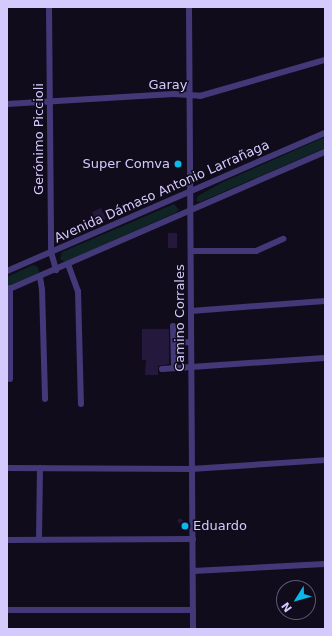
<!DOCTYPE html>
<html>
<head>
<meta charset="utf-8">
<style>
	body { margin:0 }
	#map { position:relative; width:332px; height:636px; overflow:hidden; background:#110c1c; font-family:"DejaVu Sans",sans-serif }
	div>[style] { position:absolute }
	.green>* { inset:0; background:#102426 }
	.building>* { inset:0; background:#24193c }
	.minor>* { height:6px; margin:-3px; padding:0 3px; transform-origin:3px; border-radius:3px; background:#433979 }
	.dots>* { width:11px; height:11px; translate:-50% -50%; box-sizing:border-box; border:2px solid #110c1c; border-radius:50% }
	span { translate:-50% -50%; white-space:nowrap; text-align:center; line-height:1.15; -webkit-text-stroke:3px #110c1c; paint-order:stroke }
	.street-label { font-size:13px; color:#d5cafd }
	.poi-label { font-size:13px; color:#d5cafd }
	.right { translate:-100% -50%; text-align:right }
	.left { translate:0 -50%; text-align:left }
	.frame { position:absolute; inset:0; border:8px solid #d5cafd; pointer-events:none }
	.north { position:absolute; left:276px; top:580px; width:40px; height:40px; box-sizing:border-box; background:#110c1c; border:1px solid #5f5876; border-radius:50%; rotate:233deg; font-size:11px; font-weight:700; line-height:16px; text-align:center; color:#d5cafd }
	.north::after { content:''; display:block; margin:auto; width:14px; height:18px; background:#0ab9e9; clip-path:polygon(50% 0,100% 100%,50% 72%,0 100%) }
</style>
</head>
<body>
<div id="map">
	<div class="green">
		<i style="clip-path:polygon(325px 137px,325px 148px,200px 202px,196px 201px,198px 196px,223px 182px)"></i>
		<i style="clip-path:polygon(174px 204px,179px 210px,175px 213px,65px 262px,60px 259px,62px 252px)"></i>
		<i style="clip-path:polygon(33px 265px,38px 267px,39px 273px,7px 287px,7px 277px)"></i>
	</div>
	<div class="building">
		<i style="clip-path:polygon(101px 208px,106px 219px,97px 223px,92px 212px)"></i>
		<i style="clip-path:polygon(168px 233px,177px 233px,177px 248px,168px 248px)"></i>
		<i style="clip-path:polygon(142px 329px,169px 329px,169px 364px,158px 366px,158px 375px,145px 375px,146px 360px,142px 360px)"></i>
		<i style="clip-path:polygon(180px 518px,185px 522px,185px 530px,180px 530px,180px 524px,177px 521px)"></i>
	</div>
	<div class="minor">
		<i style="left:49px;top:7px;width:245px;rotate:89.5deg"></i>
		<i style="left:51px;top:252px;width:19px;rotate:74deg"></i>
		<i style="left:189px;top:7px;width:622px;rotate:89.63deg"></i>
		<i style="left:7px;top:104px;width:167px;rotate:-3.4deg"></i>
		<i style="left:174px;top:94px;width:26px;rotate:4deg"></i>
		<i style="left:200px;top:96px;width:130px;rotate:-16.1deg"></i>
		<i style="left:191px;top:251px;width:65px"></i>
		<i style="left:256px;top:251px;width:30px;rotate:-24deg"></i>
		<i style="left:68px;top:264px;width:29px;rotate:70deg"></i>
		<i style="left:78px;top:291px;width:113px;rotate:88.5deg"></i>
		<i style="left:7px;top:271px;width:347px;rotate:-23.5deg"></i>
		<i style="left:40px;top:277px;width:12px;rotate:81deg"></i>
		<i style="left:42px;top:289px;width:110px;rotate:88.4deg"></i>
		<i style="left:10px;top:288px;width:91px;rotate:90deg"></i>
		<i style="left:7px;top:290px;width:347px;rotate:-23.5deg"></i>
		<i style="left:191px;top:311px;width:134px;rotate:-4.3deg"></i>
		<i style="left:173px;top:326px;width:42px;rotate:88.6deg"></i>
		<i style="left:174px;top:343px;width:17px;rotate:-3deg"></i>
		<i style="left:162px;top:369px;width:163px;rotate:-3.9deg"></i>
		<i style="left:7px;top:468px;width:184px;rotate:0.3deg"></i>
		<i style="left:191px;top:469px;width:134px;rotate:-3.8deg"></i>
		<i style="left:39px;top:539px;width:71px;rotate:-89.2deg"></i>
		<i style="left:7px;top:540px;width:186px;rotate:-0.3deg"></i>
		<i style="left:193px;top:571px;width:132px;rotate:-3deg"></i>
		<i style="left:7px;top:610px;width:186px"></i>
	</div>
	<div class="dots">
		<i style="left:178px;top:164px;background:#0ab9e9"></i>
		<i style="left:185px;top:526px;background:#0ab9e9"></i>
	</div>
	<div class="street-label">
		<span style="left:168px;top:85px">Garay</span>
		<span style="left:39px;top:139px;rotate:-90deg">Gerónimo Piccioli</span>
		<span style="left:162px;top:192px;rotate:-24deg">Avenida Dámaso Antonio Larrañaga</span>
		<span style="left:180px;top:318px;rotate:-90deg">Camino Corrales</span>
	</div>
	<div class="poi-label">
		<span class="right" style="left:170px;top:164px">Super Comva</span>
		<span class="left" style="left:193px;top:526px">Eduardo</span>
	</div>
	<div class="frame"></div>
	<div class="north">N</div>
</div>
</body>
</html>
